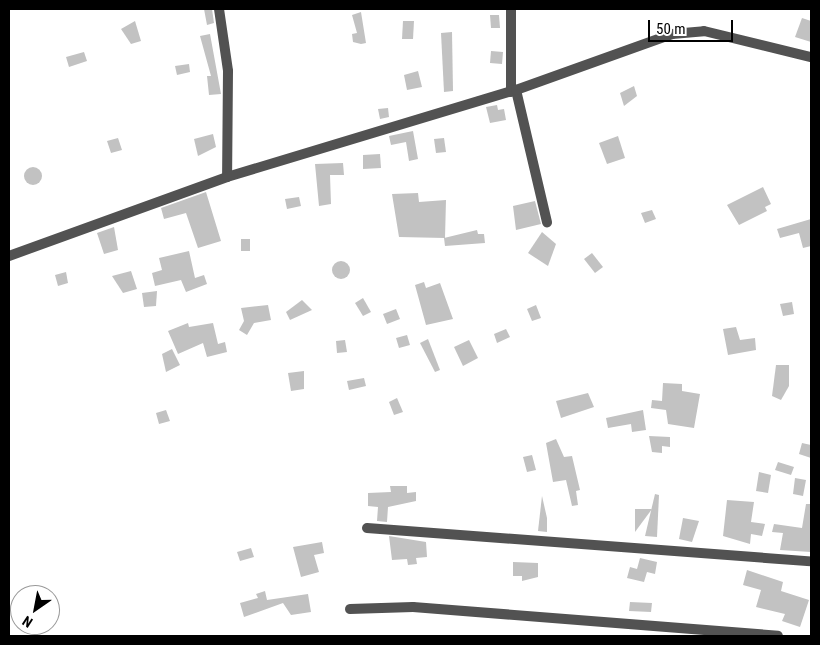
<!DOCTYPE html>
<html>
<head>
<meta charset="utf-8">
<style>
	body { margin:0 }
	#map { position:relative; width:820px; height:645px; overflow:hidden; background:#fff; font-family:"Roboto Condensed",sans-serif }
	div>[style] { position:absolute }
	.building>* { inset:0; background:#c2c2c2 }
	.round { border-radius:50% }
	.minor>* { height:10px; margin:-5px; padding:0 5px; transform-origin:5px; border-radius:5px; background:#525252 }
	span { translate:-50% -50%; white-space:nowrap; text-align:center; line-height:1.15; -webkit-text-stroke:4px #fff; paint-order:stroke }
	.frame { position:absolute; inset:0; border:10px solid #000; pointer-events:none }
	.north { position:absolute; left:10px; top:585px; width:50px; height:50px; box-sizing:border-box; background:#fff; border:1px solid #999; border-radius:50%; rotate:213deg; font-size:14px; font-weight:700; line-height:20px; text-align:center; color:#000 }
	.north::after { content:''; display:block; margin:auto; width:18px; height:22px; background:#000; clip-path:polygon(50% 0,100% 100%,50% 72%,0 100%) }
	.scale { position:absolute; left:648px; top:20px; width:85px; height:22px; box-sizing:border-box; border:2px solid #000; border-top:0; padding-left:6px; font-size:15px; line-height:18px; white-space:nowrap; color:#000; -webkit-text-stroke:4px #fff; paint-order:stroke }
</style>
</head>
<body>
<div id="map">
	<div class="building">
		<i style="clip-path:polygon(204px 9px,212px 9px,214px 23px,207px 25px)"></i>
		<i style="clip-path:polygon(361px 12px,366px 43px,361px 44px,353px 42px,352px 34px,357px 33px,352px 15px)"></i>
		<i style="clip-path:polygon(490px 15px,499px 15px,500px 28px,491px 28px)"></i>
		<i style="clip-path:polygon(802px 18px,811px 21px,811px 42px,795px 37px)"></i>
		<i style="clip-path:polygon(135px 21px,141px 41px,131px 44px,121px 29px)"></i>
		<i style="clip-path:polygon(403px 21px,414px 21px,413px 39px,402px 39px)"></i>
		<i style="clip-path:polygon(452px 32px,453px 91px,444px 92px,441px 33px)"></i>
		<i style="clip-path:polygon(210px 34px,221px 94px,209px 95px,207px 76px,211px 76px,200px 36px)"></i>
		<i style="clip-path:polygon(491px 51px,503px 52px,502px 64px,490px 63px)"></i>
		<i style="clip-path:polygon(84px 52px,87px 61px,69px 67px,66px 57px)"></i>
		<i style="clip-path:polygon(189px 64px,190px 72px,177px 75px,175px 66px)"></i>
		<i style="clip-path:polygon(418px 71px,422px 87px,407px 90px,404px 75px)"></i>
		<i style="clip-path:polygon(634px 86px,637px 96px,624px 106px,620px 93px)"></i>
		<i style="clip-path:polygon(497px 105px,498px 110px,504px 109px,506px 120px,490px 123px,486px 107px)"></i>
		<i style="clip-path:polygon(388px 108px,389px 117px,380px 119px,378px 109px)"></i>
		<i style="clip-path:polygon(413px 131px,418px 159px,409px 161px,406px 142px,391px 145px,389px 136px)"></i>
		<i style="clip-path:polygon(213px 134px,216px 147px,198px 156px,194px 139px)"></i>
		<i style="clip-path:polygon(618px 136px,625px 158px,607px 164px,599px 143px)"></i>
		<i style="clip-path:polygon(118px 138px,122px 150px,111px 153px,107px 141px)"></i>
		<i style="clip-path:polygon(444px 138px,446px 152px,436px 153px,434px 139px)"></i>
		<i style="clip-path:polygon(380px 154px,381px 168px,363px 169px,363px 155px)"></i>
		<i style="clip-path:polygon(343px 163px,344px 175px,330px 175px,331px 204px,319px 206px,315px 164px)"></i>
		<i class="round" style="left:24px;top:167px;width:18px;height:18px"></i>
		<i style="clip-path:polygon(763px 187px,771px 204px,765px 207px,767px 211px,739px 225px,727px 205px)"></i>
		<i style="clip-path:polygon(206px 192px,221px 241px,198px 248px,186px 213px,164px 219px,161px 208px)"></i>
		<i style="clip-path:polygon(418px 193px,419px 202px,446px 200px,445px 238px,399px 237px,392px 194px)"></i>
		<i style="clip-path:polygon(299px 197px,301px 206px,287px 209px,285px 199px)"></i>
		<i style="clip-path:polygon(535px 201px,541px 224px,516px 230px,513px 206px)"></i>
		<i style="clip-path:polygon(652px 210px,656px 219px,645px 223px,641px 213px)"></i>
		<i style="clip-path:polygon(811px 219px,811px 246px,803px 248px,799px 233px,780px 238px,777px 229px)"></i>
		<i style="clip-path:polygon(114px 227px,118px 250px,104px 254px,97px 233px)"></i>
		<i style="clip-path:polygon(477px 230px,478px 234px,484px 234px,485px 243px,445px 246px,444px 238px)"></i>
		<i style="clip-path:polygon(542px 232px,556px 244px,548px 266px,528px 253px)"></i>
		<i style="clip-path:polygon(241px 239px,250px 239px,250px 251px,241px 251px)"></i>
		<i style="clip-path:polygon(189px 251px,195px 278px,204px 275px,207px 284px,186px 292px,181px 280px,155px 286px,152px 273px,162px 270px,159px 258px)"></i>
		<i style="clip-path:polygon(592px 253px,603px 267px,595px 273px,584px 259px)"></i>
		<i class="round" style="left:332px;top:261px;width:18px;height:18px"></i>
		<i style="clip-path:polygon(131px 271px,137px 289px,123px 293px,112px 276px)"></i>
		<i style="clip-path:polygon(66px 272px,68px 283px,58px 286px,55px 275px)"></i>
		<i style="clip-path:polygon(424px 282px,426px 288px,440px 283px,453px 319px,426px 325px,415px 285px)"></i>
		<i style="clip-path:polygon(157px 291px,156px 306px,144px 307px,142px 293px)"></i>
		<i style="clip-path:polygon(363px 298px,371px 312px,363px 316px,355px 303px)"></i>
		<i style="clip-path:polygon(302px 300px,312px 310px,290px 320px,286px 312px)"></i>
		<i style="clip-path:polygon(792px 302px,794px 314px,783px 316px,780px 304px)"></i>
		<i style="clip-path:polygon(268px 305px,271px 320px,254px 323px,247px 335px,239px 330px,244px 321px,241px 308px)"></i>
		<i style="clip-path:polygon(536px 305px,541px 318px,532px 321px,527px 309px)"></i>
		<i style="clip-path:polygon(396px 309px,400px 319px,387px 324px,383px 314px)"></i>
		<i style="clip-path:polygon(188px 323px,189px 327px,213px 323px,218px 344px,225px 342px,227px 352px,207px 357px,203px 343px,178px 354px,168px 331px)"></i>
		<i style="clip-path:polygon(736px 327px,740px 340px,755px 338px,756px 350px,728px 355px,723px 329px)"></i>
		<i style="clip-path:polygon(506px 329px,510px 337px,497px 343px,494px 334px)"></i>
		<i style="clip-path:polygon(407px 335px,410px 345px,399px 348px,396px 338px)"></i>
		<i style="clip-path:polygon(428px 339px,440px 370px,435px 372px,420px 343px)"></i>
		<i style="clip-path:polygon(345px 340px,347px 352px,337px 353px,336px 341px)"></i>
		<i style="clip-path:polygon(469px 340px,478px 358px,463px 366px,454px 347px)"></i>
		<i style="clip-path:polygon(172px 349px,180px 365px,166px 372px,162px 354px)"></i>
		<i style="clip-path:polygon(776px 365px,789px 365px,789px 386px,781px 400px,772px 396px)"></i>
		<i style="clip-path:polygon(304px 371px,304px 389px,291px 391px,288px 373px)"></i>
		<i style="clip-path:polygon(364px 378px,366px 386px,349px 390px,347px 381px)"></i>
		<i style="clip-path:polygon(663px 383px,682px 384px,682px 391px,700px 394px,694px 428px,668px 424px,666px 410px,651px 408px,652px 400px,662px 401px)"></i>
		<i style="clip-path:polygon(588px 393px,594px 407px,561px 418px,556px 401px)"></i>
		<i style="clip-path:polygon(397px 398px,403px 412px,394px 415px,389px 402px)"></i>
		<i style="clip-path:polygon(166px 410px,170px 421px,159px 424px,156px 413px)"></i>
		<i style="clip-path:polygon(643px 410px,646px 430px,632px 432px,631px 424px,608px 428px,606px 418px)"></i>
		<i style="clip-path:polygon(649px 436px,670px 437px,670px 447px,662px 446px,662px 453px,652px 452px)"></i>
		<i style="clip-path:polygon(556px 439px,564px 457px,572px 456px,580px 490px,576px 491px,578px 505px,572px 506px,566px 480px,553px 482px,546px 443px)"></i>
		<i style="clip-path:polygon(802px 443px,811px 445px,811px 458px,799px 454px)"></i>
		<i style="clip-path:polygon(532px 455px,536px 470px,527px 472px,523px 457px)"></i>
		<i style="clip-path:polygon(778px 462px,794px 467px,791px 475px,775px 470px)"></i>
		<i style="clip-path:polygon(759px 472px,771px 475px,768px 493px,756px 491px)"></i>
		<i style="clip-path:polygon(795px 478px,806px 480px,803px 496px,793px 494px)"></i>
		<i style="clip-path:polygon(390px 486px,407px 486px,407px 493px,416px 492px,416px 501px,388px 507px,387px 522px,377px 521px,378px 507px,368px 506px,368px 493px,391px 492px)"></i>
		<i style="clip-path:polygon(655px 494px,659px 495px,657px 537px,645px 536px)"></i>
		<i style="clip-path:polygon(542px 496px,547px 518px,547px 532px,538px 531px)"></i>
		<i style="clip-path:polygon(727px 500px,754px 502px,751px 522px,765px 524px,762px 536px,751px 534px,750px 544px,723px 536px)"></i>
		<i style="clip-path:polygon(806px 504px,811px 504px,811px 552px,780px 550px,783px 533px,772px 532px,774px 524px,802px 528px)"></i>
		<i style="clip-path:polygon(635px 509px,652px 509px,635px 532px)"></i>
		<i style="clip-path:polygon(683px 518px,699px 521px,692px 542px,679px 539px)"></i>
		<i style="clip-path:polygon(389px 536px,426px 542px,427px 557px,416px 558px,417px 564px,408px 565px,407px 559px,392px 560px)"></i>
		<i style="clip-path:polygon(322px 542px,324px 553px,314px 555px,319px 572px,301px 577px,293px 547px)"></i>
		<i style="clip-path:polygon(251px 548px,254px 557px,240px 561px,237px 552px)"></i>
		<i style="clip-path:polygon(640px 558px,657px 562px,655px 574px,647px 572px,644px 582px,627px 578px,630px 567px,637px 569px)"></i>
		<i style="clip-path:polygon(513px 562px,538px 563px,538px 577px,522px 581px,522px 576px,513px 576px)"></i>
		<i style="clip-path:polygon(747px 570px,783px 582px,781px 591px,809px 600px,800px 627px,782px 621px,785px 614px,756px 607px,761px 590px,743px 585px)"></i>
		<i style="clip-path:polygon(265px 591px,267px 600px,308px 594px,311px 612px,291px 615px,283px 603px,244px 617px,240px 603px,258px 598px,256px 594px)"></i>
		<i style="clip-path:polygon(630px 602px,652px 603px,651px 612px,629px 611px)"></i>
	</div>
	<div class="minor">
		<i style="left:219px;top:9px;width:63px;rotate:81.7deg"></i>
		<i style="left:228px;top:71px;width:106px;rotate:90.5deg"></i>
		<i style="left:516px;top:90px;width:136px;rotate:76.8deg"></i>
		<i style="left:511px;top:92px;width:83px;rotate:-90deg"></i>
		<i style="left:9px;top:256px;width:232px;rotate:-19.9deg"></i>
		<i style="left:227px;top:177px;width:302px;rotate:-16.8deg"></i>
		<i style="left:516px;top:90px;width:166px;rotate:-19.7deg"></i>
		<i style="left:672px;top:34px;width:32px;rotate:-5deg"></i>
		<i style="left:704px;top:31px;width:110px;rotate:13.7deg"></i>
		<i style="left:367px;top:528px;width:445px;rotate:4.3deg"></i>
		<i style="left:350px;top:609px;width:63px;rotate:-1.8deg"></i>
		<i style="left:413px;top:607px;width:366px;rotate:4.5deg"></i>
	</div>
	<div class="frame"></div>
	<div class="north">N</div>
	<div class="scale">50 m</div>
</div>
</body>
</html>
